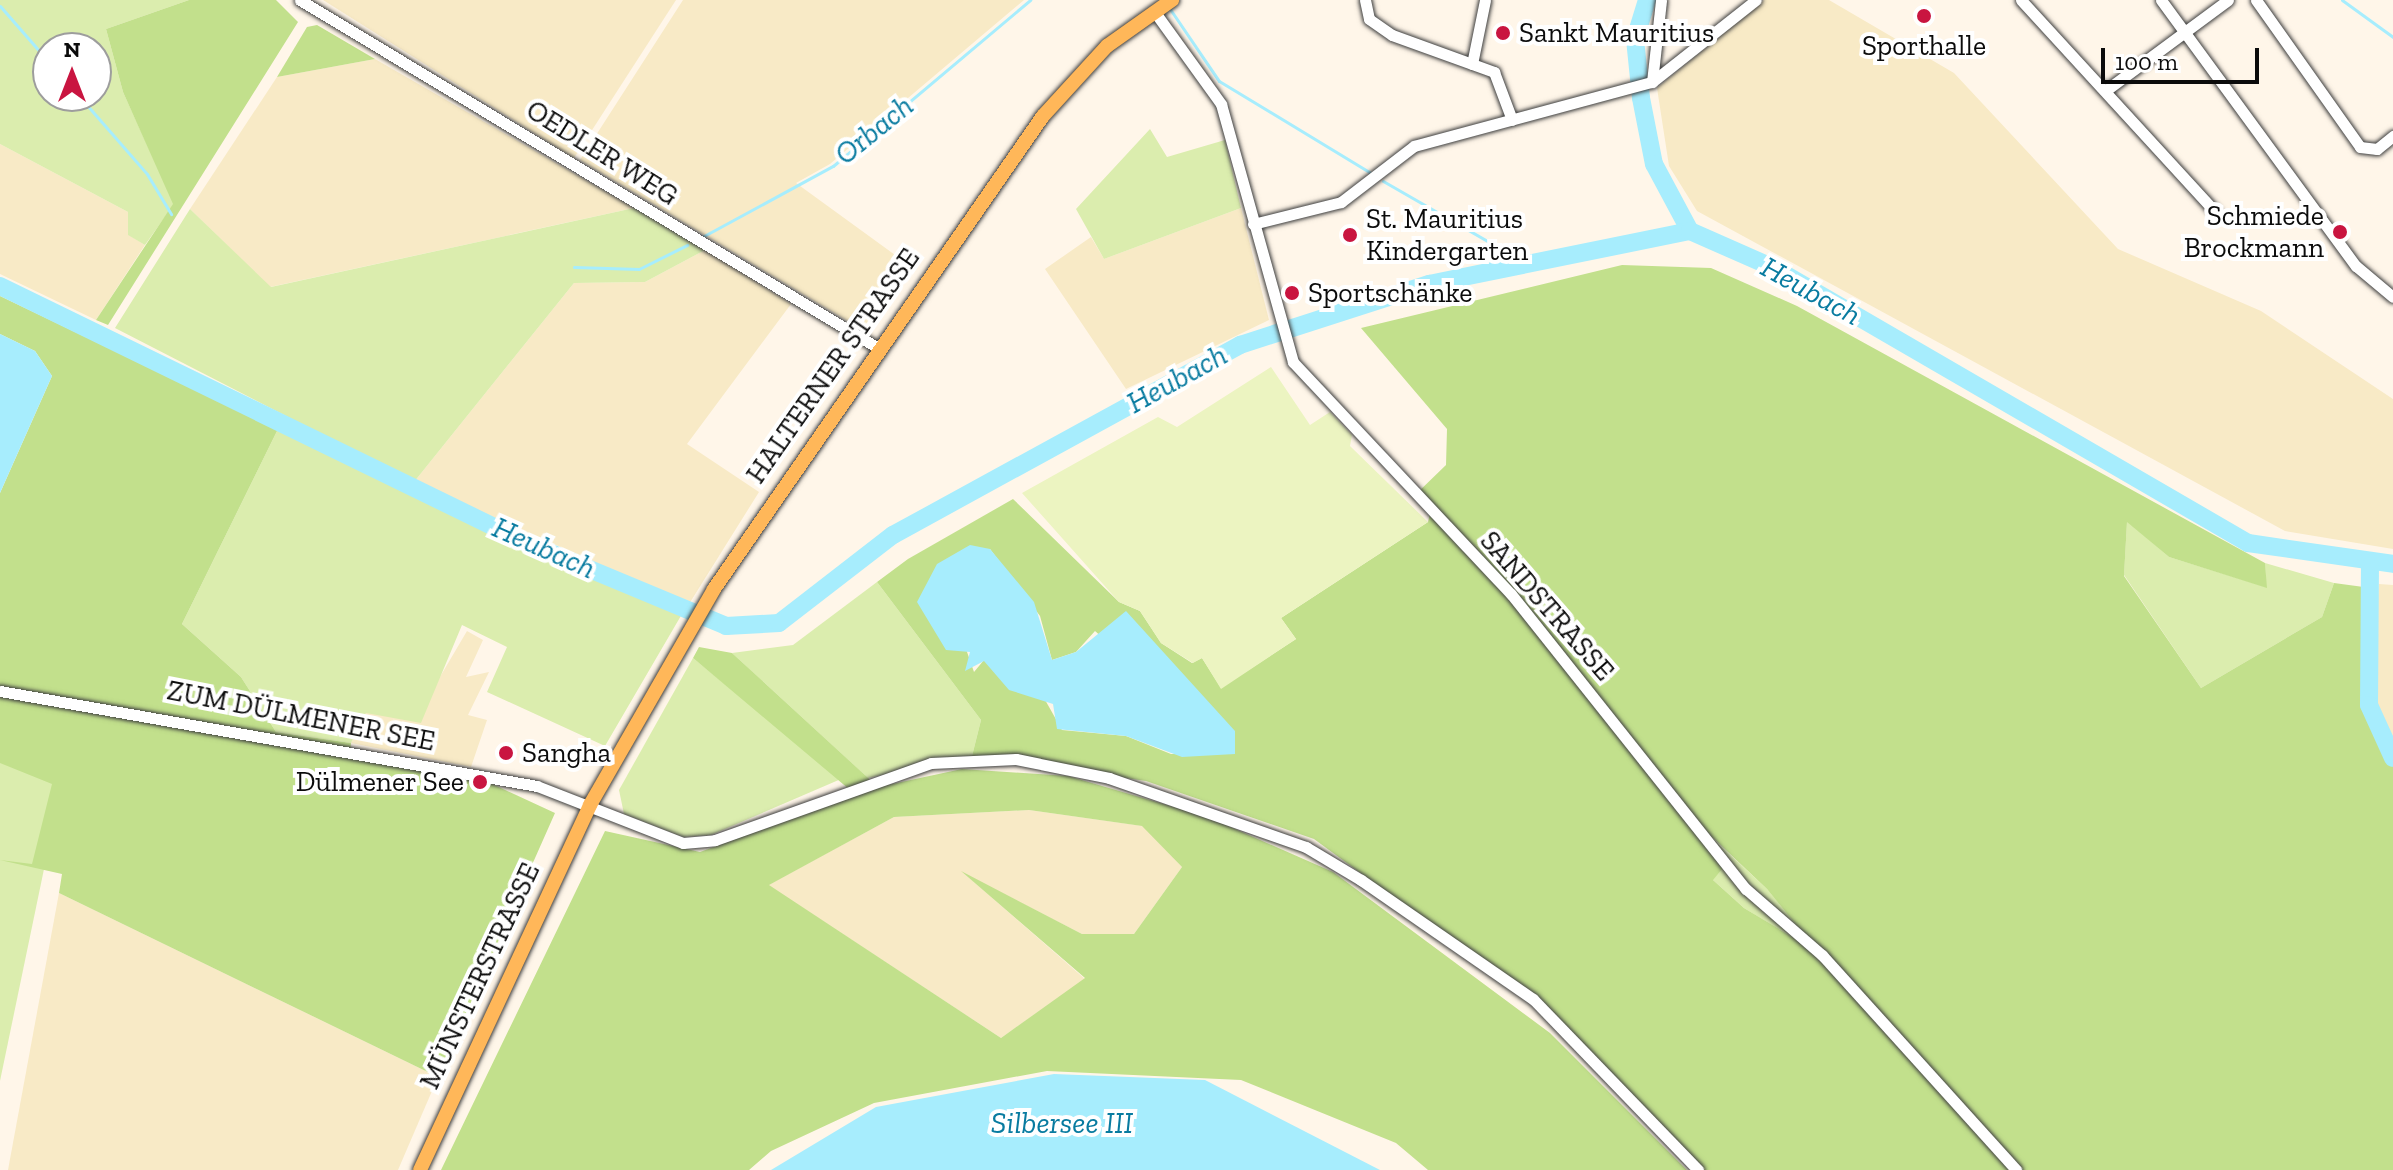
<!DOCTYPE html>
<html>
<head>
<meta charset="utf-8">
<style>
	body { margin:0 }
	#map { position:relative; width:2393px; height:1170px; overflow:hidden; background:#fff6e9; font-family:"Zilla Slab",serif }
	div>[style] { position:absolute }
	.farmland>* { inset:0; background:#f8eac6 }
	.green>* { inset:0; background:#dbedae }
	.forest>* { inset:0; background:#c2e08c }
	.pitch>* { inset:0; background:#ecf4c1 }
	.water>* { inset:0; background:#a7edfd }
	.stream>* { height:3px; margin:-1.5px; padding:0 1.5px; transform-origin:1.5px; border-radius:1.5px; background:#a7edfd }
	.river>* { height:18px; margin:-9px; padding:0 9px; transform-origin:9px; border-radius:9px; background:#a7edfd }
	.roads { filter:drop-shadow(0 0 2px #3e3e3e) drop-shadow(0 0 2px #3e3e3e) }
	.minor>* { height:11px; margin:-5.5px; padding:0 5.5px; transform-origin:5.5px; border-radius:5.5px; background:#fff }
	.major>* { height:14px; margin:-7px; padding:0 7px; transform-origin:7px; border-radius:7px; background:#ffb759 }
	.dots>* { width:22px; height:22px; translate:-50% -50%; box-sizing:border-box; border:4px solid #fff; border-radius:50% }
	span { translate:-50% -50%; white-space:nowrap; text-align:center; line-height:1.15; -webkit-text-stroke:8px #fff; paint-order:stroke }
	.poi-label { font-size:28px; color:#0b0b0b }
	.left { translate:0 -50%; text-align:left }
	.right { translate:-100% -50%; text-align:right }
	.street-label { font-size:28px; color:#0b0b0b }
	.water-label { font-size:30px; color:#087ba0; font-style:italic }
	.north { position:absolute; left:32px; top:32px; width:80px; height:80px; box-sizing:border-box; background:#fff; border:2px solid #9d9d9d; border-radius:50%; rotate:0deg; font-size:22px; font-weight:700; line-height:32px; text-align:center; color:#0b0b0b }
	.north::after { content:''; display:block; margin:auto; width:28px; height:36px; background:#c91540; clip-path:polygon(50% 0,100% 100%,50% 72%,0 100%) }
	.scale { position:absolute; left:2101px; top:48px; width:158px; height:36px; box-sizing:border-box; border:4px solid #0b0b0b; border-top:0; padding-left:10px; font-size:24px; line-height:28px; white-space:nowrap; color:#0b0b0b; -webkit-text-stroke:6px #fff; paint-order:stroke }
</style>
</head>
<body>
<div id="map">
	<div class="farmland">
		<i style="clip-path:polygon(323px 0,676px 0,574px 158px)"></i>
		<i style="clip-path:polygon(683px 0,1024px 0,830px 164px,796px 183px,913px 268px,866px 332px,580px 160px)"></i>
		<i style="clip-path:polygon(1764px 0,1829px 0,1954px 73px,2118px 249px,2261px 311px,2393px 399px,2393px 549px,2285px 531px,1697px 211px,1669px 166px,1657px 88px)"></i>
		<i style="clip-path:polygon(375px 59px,634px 208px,270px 287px,190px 209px,277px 77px)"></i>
		<i style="clip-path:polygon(0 144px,128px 212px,129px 235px,145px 245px,96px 320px,0 274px)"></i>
		<i style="clip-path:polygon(1241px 208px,1269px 320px,1126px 389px,1045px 269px,1091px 237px,1104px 259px)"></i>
		<i style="clip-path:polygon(705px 250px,791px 304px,687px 444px,759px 492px,689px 604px,414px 482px,574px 283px,645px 282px)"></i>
		<i style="clip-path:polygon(2379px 584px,2393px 585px,2393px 758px,2369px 705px)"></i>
		<i style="clip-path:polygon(467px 631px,483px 640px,466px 677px,489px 672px,468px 715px,487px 720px,471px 767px,351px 743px,366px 713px,424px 704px)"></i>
		<i style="clip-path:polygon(1029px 810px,1143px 826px,1182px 867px,1134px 934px,1082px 934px,965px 874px,1085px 979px,1001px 1038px,768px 885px,894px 817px)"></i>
		<i style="clip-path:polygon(59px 893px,438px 1077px,398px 1170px,8px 1170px)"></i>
	</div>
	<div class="green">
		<i style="clip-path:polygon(evenodd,0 0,189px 0,106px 29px,123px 92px,174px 204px,145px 245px,128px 235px,128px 212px,0 144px,0 0,48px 48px,96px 48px,96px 96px,48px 96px,48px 48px)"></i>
		<i style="clip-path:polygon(1150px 129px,1167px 157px,1225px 140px,1241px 208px,1104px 259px,1076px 209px)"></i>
		<i style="clip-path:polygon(634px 208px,705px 250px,645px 282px,574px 283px,414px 482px,115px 328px,190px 209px,271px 287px)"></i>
		<i style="clip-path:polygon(278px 429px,532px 553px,682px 614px,605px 746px,487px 692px,507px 647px,462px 625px,421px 723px,366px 713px,351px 743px,276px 732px,241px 677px,182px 624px)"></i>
		<i style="clip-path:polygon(2127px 521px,2169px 557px,2266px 587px,2265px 563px,2334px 583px,2322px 617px,2201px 688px,2124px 575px)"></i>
		<i style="clip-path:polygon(877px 582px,981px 720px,972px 756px,868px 778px,732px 653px,793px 645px)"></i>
		<i style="clip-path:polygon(693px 658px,841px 779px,711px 835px,683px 837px,624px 814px,619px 790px)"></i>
		<i style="clip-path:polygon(0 723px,71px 739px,0 1081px)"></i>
		<i style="clip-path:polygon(1708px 834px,1767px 889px,1822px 955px,1744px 908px,1713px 880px)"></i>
	</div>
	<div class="forest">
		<i style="clip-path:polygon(189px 0,276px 0,298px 22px,108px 325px,96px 320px,173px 204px,123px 92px,106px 29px)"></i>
		<i style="clip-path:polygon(317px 25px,375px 59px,277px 77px,307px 27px)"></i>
		<i style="clip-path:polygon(evenodd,1622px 265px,1711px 268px,1797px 306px,2265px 563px,2267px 588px,2169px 557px,2127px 522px,2124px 576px,2201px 688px,2322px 617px,2334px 583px,2371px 588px,2369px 705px,2393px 758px,2393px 1170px,1698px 1170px,1533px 999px,1314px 839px,1146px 781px,972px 756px,981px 720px,877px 582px,908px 559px,1013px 499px,1119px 602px,1140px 611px,1161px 643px,1192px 663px,1202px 658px,1221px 688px,1296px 639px,1281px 618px,1428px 522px,1430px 513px,1414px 496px,1446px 465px,1447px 429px,1361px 328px,1622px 265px,990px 549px,1040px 616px,1052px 660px,1076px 652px,1095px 631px,1235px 754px,1171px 754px,1126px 736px,1062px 730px,1044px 698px,984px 660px,974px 672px,966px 649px,990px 549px,1622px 265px,1712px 837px,1767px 889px,1819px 953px,1744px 908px,1713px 880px,1727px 863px,1712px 837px)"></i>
		<i style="clip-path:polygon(0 296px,278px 429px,182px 624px,241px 677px,276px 732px,351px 743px,350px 755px,488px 782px,555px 813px,438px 1077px,59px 893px,62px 874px,0 860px,32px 864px,52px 784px,0 763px,0 493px,52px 376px,35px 351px,0 334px)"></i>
		<i style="clip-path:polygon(evenodd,699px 647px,732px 653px,878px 787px,962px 769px,1068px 776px,1208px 817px,1333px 872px,1550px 1033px,1687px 1170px,1428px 1170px,1396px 1143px,1241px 1080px,1047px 1071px,874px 1103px,771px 1151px,749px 1170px,441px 1170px,605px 831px,700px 852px,856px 795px,693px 658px,699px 647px,1029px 810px,1142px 826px,1182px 867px,1134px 934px,1082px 934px,961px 871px,1085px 978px,1001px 1038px,769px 885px,894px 817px,1029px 810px)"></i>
	</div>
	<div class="pitch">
		<i style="clip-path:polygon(1271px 367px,1310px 425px,1330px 412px,1352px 435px,1350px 446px,1428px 522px,1281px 618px,1296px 639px,1221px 689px,1202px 658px,1193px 663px,1161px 643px,1140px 611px,1119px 602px,1022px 493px,1158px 417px,1177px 427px)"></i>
	</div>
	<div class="water">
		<i style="clip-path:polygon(0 334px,35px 351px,52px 376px,0 493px)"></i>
		<i style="clip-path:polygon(970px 545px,990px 549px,1034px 602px,1052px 660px,1076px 652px,1126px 611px,1235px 731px,1235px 754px,1182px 757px,1126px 736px,1057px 729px,1053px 704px,1009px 690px,984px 661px,965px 671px,970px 652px,946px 650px,917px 602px,937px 564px)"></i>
		<i style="clip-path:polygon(1054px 1074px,1205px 1080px,1380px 1170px,771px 1170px,876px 1107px)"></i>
	</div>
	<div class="stream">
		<i style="left:2342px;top:0;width:63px;rotate:36deg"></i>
		<i style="left:0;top:6px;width:73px;rotate:48.9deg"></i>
		<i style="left:1170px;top:9px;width:87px;rotate:55.8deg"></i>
		<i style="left:1219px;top:81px;width:178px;rotate:31.2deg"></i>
		<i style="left:79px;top:96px;width:103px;rotate:48.9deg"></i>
		<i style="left:147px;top:174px;width:47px;rotate:59deg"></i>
		<i style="left:1383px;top:181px;width:163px;rotate:29.9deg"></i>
		<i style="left:702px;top:237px;width:149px;rotate:-28.5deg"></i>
		<i style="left:833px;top:166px;width:258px;rotate:-40.1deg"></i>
		<i style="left:574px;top:267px;width:65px;rotate:1.8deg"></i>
		<i style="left:639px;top:269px;width:54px;rotate:-26.6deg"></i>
	</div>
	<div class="river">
		<i style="left:1647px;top:0;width:41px;rotate:107.1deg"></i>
		<i style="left:1635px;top:39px;width:59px;rotate:84.2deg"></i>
		<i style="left:1641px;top:98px;width:67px;rotate:78.9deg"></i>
		<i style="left:1654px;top:164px;width:76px;rotate:61.8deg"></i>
		<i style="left:0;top:286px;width:586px;rotate:26deg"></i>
		<i style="left:527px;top:543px;width:216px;rotate:22.6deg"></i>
		<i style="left:726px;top:626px;width:53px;rotate:-3.2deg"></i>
		<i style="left:779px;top:623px;width:144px;rotate:-37.7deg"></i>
		<i style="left:893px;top:535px;width:396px;rotate:-28.7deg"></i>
		<i style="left:1240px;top:345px;width:199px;rotate:-17.9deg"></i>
		<i style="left:1429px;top:284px;width:266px;rotate:-11.5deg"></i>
		<i style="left:1690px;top:231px;width:92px;rotate:23.8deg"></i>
		<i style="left:1774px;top:268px;width:548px;rotate:30.12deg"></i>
		<i style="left:2248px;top:543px;width:147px;rotate:8.2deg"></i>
		<i style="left:2370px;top:563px;width:142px;rotate:90.4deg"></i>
		<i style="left:2369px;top:705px;width:58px;rotate:65.6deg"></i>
	</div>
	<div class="roads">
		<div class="minor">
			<i style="left:300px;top:0;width:675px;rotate:31.05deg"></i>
			<i style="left:1365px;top:0;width:19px;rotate:78deg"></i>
			<i style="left:1369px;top:19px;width:28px;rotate:35deg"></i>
			<i style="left:1392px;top:35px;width:109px;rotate:19.9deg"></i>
			<i style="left:1494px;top:72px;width:51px;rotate:69.4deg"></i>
			<i style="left:2021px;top:0;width:289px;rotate:47.5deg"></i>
			<i style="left:2161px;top:0;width:330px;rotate:53.8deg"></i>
			<i style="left:2356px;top:266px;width:48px;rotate:40deg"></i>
			<i style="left:2256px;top:0;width:180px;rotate:54.7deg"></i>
			<i style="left:2360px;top:147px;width:17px;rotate:7deg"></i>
			<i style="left:2377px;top:149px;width:21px;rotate:-39deg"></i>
			<i style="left:1154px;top:11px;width:115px;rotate:54.2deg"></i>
			<i style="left:1221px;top:104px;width:268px;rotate:74.4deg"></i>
			<i style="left:1293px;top:362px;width:318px;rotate:46.8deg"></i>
			<i style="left:1511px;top:594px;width:377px;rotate:51.5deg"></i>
			<i style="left:1746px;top:889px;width:101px;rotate:41deg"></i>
			<i style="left:1822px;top:955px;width:290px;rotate:47.9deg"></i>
			<i style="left:1472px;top:64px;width:65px;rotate:-78.5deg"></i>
			<i style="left:1652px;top:82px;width:82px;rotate:-83.7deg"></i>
			<i style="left:2109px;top:88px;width:148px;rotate:-36.5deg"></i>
			<i style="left:1253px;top:224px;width:91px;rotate:-14deg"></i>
			<i style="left:1341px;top:202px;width:92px;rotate:-37.5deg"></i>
			<i style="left:1414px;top:146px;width:246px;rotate:-15.1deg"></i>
			<i style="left:1652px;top:82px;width:132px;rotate:-38.3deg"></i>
			<i style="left:0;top:691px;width:545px;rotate:10.03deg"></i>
			<i style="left:537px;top:786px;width:157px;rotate:21.3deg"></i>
			<i style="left:683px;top:843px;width:32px;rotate:-5deg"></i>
			<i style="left:715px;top:840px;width:229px;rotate:-19.6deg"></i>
			<i style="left:931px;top:763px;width:85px;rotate:-2.7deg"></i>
			<i style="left:1016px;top:759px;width:95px;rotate:11.5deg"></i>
			<i style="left:1109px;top:778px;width:209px;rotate:19.3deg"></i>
			<i style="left:1306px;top:847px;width:64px;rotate:31deg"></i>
			<i style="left:1361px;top:880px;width:209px;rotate:34.7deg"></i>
			<i style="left:1533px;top:999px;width:238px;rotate:46deg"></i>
		</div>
		<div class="major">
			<i style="left:420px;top:1170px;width:403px;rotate:-65deg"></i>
			<i style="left:590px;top:805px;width:249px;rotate:-60.1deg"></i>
			<i style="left:714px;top:589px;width:576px;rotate:-55.18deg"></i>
			<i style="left:1043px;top:116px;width:95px;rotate:-47.6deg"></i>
			<i style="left:1107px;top:46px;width:80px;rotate:-35.3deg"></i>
		</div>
	</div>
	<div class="dots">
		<i style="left:1924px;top:16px;background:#c91540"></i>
		<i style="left:1503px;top:33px;background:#c91540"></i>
		<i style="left:2340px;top:232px;background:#c91540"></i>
		<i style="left:1350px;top:235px;background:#c91540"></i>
		<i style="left:1292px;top:293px;background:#c91540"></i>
		<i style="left:506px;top:753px;background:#c91540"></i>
		<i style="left:480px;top:782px;background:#c91540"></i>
	</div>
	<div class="poi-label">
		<span class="left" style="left:1519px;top:33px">Sankt Mauritius</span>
		<span style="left:1924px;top:46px">Sporthalle</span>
		<span class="right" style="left:2324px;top:232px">Schmiede<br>Brockmann</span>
		<span class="left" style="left:1366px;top:235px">St. Mauritius<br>Kindergarten</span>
		<span class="left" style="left:1308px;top:293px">Sportschänke</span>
		<span class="left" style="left:522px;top:753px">Sangha</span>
		<span class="right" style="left:464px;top:782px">Dülmener See</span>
	</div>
	<div class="street-label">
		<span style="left:602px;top:153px;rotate:32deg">OEDLER WEG</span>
		<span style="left:833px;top:366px;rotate:-55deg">HALTERNER STRASSE</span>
		<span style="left:1547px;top:606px;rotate:49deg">SANDSTRASSE</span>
		<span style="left:301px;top:716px;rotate:11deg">ZUM DÜLMENER SEE</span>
		<span style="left:480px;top:976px;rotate:-65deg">MÜNSTERSTRASSE</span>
	</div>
	<div class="water-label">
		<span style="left:874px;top:130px;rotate:-39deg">Orbach</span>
		<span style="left:1811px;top:291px;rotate:29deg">Heubach</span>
		<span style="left:1177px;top:379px;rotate:-29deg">Heubach</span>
		<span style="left:544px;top:548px;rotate:24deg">Heubach</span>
		<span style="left:1062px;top:1123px">Silbersee III</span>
	</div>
	<div class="north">N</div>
	<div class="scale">100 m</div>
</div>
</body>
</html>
